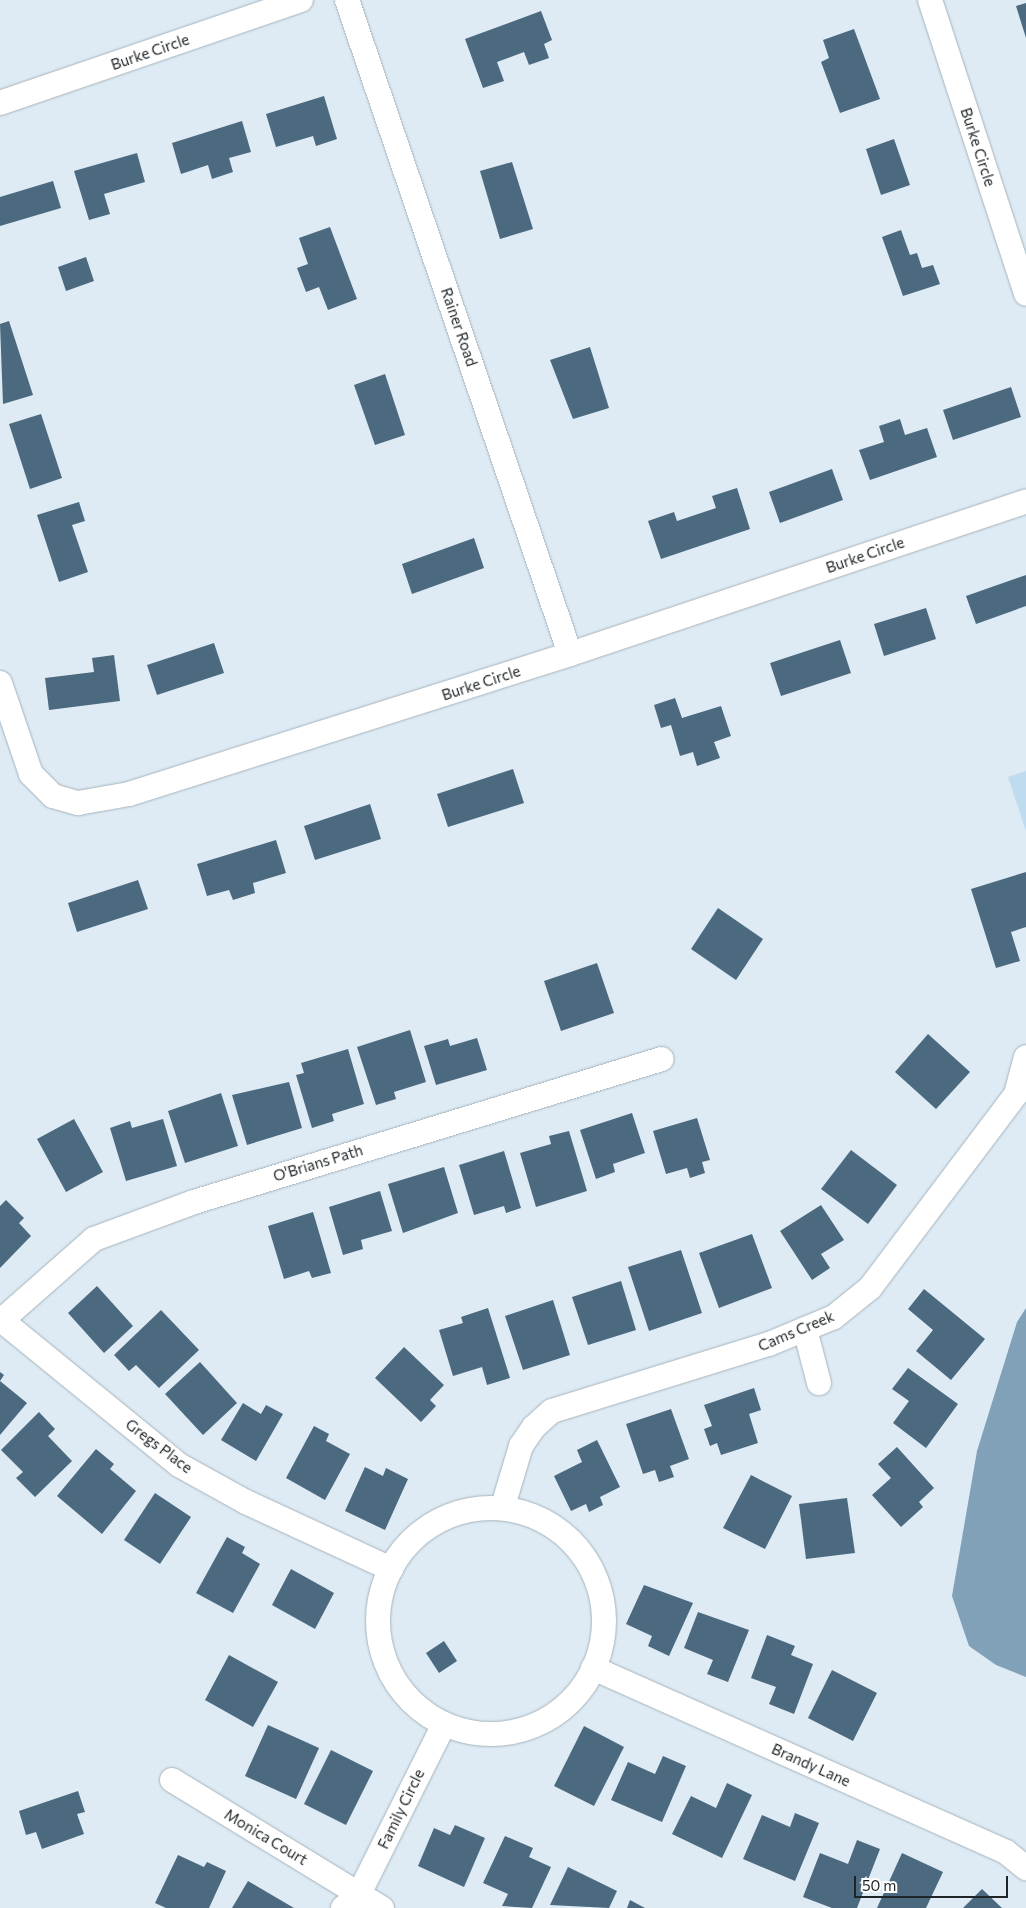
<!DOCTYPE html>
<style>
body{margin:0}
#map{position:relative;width:1026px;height:1908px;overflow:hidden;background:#deebf4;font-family:Commissioner,sans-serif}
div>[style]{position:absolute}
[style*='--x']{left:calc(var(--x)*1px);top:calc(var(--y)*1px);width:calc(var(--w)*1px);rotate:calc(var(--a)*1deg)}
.green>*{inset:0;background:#bedbf0}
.water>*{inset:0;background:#80a1b8}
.building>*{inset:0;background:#4b697f}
.roads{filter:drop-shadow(0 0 1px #a6b3bc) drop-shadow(0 0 1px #a6b3bc)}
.minor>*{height:24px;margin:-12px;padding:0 12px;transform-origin:12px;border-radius:12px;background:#fff}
.minor>.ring{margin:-12px;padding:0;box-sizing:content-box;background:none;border:24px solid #fff;border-radius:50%}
span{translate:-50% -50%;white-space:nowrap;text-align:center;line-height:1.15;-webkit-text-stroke:5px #fff;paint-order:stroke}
.street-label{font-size:15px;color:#1f2427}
.scale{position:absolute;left:854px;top:1876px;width:154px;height:22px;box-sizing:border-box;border:2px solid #1f2427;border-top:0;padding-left:6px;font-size:15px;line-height:18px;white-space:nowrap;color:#1f2427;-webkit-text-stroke:4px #fff;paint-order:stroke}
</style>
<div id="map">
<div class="green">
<div style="clip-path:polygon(1026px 771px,1026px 831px,1008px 777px)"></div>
</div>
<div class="water">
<div style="clip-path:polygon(1026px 1308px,1026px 1677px,996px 1665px,969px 1646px,952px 1596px,977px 1451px,1017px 1322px)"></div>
</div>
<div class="building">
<div style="clip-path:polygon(1026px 3px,1026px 38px,1016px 6px)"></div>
<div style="clip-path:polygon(541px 11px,552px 40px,544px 44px,549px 58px,529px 65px,524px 52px,497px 62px,504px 81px,483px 88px,465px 39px)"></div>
<div style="clip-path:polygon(854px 29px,880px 99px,840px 113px,821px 62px,829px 58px,823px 40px)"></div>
<div style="clip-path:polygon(324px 96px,337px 139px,316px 146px,313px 136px,276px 147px,266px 114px)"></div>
<div style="clip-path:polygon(242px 121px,251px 152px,229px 158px,233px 172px,212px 179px,208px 165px,181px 174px,172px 143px)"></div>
<div style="clip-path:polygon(894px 139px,910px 185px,881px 195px,866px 149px)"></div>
<div style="clip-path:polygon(137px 153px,145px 182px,104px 194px,110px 214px,89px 220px,74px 171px)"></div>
<div style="clip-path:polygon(512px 162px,533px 229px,500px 239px,480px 171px)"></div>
<div style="clip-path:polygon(53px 181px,61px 208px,0 226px,0 197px)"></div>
<div style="clip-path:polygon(330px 227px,357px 299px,328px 310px,319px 287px,306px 292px,297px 268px,308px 264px,299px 238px)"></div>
<div style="clip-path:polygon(901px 230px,910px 255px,917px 253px,922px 268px,933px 265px,940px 284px,903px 296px,882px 237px)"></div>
<div style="clip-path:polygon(86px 257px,94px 281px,66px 291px,58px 267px)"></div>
<div style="clip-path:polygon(9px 321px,33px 395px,3px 404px,0 324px)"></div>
<div style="clip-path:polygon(590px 347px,609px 408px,573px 419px,550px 360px)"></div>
<div style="clip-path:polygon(385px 374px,405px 435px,375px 445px,354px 385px)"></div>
<div style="clip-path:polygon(1011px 387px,1021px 417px,953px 440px,943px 410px)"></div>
<div style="clip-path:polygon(41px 414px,62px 478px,30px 489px,9px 424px)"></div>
<div style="clip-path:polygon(900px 419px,905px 435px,927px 428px,937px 457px,870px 480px,859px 450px,884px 442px,879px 426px)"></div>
<div style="clip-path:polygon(832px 469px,843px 500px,780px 523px,769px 492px)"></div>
<div style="clip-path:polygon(737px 488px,750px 529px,661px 559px,648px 521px,674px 512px,677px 521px,716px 508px,712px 496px)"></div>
<div style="clip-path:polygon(79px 502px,85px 521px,72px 525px,88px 572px,59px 582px,37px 515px)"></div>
<div style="clip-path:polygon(474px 538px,484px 568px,412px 594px,402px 564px)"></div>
<div style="clip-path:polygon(1026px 575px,1026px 606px,976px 624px,966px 596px)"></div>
<div style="clip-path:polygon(926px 608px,936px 639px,884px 656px,874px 624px)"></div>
<div style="clip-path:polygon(840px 640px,851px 673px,781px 696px,770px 663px)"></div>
<div style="clip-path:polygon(214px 643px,224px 673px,157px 695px,147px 665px)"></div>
<div style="clip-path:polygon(114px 655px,120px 701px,49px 710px,45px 678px,94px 672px,92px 658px)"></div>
<div style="clip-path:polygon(675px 698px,682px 718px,721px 706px,731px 736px,714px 742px,720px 758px,697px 766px,693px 752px,680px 756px,671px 725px,661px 728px,654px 705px)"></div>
<div style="clip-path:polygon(513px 769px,524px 803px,448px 827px,437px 794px)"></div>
<div style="clip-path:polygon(370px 804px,381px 839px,315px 860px,304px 826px)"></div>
<div style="clip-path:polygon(276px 840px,286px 873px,253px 883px,255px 893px,233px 900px,229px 890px,207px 896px,197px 864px)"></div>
<div style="clip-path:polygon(1026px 872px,1026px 927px,1011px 932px,1020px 961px,996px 968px,971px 889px)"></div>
<div style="clip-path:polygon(138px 880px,148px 909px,77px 932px,68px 903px)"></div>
<div style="clip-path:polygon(718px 908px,763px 939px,736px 980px,691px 949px)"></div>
<div style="clip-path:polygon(597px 963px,614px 1013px,561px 1031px,544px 981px)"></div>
<div style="clip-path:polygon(410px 1030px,426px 1082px,394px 1092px,396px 1099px,376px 1105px,357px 1047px)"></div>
<div style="clip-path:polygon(928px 1034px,970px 1072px,936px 1109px,895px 1072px)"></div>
<div style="clip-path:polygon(477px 1038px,487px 1070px,436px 1085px,424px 1046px,448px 1039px,450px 1046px)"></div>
<div style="clip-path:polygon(348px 1049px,364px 1104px,332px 1114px,334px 1121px,312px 1128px,296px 1075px,304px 1073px,301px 1063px)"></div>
<div style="clip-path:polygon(289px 1082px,302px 1128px,247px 1145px,232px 1095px)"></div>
<div style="clip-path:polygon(221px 1093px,238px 1146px,185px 1163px,168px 1111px)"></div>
<div style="clip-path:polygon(632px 1113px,645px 1153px,613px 1164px,615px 1172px,596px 1179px,580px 1130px)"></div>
<div style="clip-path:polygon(697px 1118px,710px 1160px,702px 1162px,705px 1173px,690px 1178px,687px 1168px,666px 1174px,653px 1131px)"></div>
<div style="clip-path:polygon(74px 1119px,103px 1172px,66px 1192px,37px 1139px)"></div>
<div style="clip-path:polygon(163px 1119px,177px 1166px,126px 1181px,110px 1128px,130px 1121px,132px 1128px)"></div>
<div style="clip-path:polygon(569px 1131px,587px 1191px,536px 1207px,520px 1153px,551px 1144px,549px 1136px)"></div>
<div style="clip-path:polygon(851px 1150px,897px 1185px,868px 1224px,821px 1189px)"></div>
<div style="clip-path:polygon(504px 1151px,521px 1208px,506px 1213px,504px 1206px,474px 1215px,459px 1165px)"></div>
<div style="clip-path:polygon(444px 1167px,458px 1213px,403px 1233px,388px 1184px)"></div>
<div style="clip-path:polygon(380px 1191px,392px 1231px,361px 1240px,363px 1249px,343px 1255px,329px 1207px)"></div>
<div style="clip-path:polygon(6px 1200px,24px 1218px,19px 1223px,31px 1236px,0 1268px,0 1206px)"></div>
<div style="clip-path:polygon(821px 1205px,844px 1240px,821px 1254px,830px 1268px,812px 1280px,780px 1231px)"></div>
<div style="clip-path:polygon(313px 1212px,331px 1273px,312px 1278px,309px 1271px,284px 1279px,268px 1226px)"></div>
<div style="clip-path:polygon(752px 1234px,772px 1288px,719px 1308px,699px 1253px)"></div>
<div style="clip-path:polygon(681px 1250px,702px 1313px,649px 1331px,628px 1267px)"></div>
<div style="clip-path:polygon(621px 1281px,636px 1330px,588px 1345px,572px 1297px)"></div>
<div style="clip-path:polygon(97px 1286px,133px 1326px,104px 1353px,68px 1313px)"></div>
<div style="clip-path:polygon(924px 1289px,985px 1339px,951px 1380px,916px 1351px,933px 1330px,908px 1309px)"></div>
<div style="clip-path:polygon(553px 1300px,570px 1355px,523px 1370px,505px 1316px)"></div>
<div style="clip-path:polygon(488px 1308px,510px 1378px,487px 1385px,482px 1367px,453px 1376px,439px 1330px,463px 1323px,461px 1317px)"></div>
<div style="clip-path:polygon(161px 1310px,199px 1350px,159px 1388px,136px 1365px,129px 1371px,114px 1355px)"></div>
<div style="clip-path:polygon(404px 1347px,444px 1385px,430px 1400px,436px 1406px,421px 1422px,375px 1378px)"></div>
<div style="clip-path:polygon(200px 1362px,237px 1403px,203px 1435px,165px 1394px)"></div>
<div style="clip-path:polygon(908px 1368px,958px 1404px,926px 1448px,893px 1423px,909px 1401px,892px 1389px)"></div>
<div style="clip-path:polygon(0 1372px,4px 1375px,0 1381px,27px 1403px,0 1435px)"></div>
<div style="clip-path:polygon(754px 1388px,761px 1410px,749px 1414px,758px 1443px,721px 1455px,717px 1443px,710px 1446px,704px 1429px,712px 1426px,704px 1405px)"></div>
<div style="clip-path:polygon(243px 1403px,261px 1414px,266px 1405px,283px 1414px,256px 1461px,221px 1440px)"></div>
<div style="clip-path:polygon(671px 1409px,689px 1459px,670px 1466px,674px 1477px,659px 1482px,655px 1470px,643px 1474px,626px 1424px)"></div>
<div style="clip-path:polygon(39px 1412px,55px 1429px,48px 1436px,72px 1461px,35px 1497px,16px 1478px,23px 1472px,1px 1450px)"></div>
<div style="clip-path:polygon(314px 1426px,329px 1434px,326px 1441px,350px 1454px,325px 1500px,286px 1478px)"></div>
<div style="clip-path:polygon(597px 1440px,620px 1487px,600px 1497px,603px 1505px,589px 1512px,586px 1504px,571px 1511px,554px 1476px,582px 1462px,577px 1450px)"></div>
<div style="clip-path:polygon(897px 1447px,934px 1488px,919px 1502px,923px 1507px,901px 1527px,872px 1495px,891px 1478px,878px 1464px)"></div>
<div style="clip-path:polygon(96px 1449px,114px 1464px,110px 1469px,136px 1491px,102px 1534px,57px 1496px)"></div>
<div style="clip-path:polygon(365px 1467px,383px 1476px,386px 1468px,408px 1479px,385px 1530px,345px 1511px)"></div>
<div style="clip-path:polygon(751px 1475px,792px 1496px,765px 1549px,723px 1528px)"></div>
<div style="clip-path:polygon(155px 1493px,191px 1517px,160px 1564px,124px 1540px)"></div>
<div style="clip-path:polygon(847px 1498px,855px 1553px,806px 1559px,799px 1504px)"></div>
<div style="clip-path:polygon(227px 1537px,245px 1547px,242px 1553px,260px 1564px,233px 1613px,196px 1593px)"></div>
<div style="clip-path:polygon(291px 1569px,334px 1593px,315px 1629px,272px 1605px)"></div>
<div style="clip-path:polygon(644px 1585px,693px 1603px,669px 1656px,648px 1646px,652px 1636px,626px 1624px)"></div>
<div style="clip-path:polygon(698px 1612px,749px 1630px,728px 1682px,707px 1674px,713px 1660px,684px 1648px)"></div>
<div style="clip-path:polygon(767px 1635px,795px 1646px,791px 1655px,813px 1664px,794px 1714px,769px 1704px,776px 1687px,751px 1678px)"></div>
<div style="clip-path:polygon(444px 1641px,457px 1661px,439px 1673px,426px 1653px)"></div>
<div style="clip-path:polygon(229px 1655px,278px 1682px,253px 1727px,205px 1700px)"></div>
<div style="clip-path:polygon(832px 1670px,877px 1693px,853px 1741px,808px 1718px)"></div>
<div style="clip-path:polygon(268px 1725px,319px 1748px,296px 1799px,245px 1776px)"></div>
<div style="clip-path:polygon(584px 1726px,624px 1747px,594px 1806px,554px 1786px)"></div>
<div style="clip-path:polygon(331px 1750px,373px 1771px,346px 1825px,304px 1804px)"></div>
<div style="clip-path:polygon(663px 1756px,686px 1766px,662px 1822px,611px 1800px,628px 1762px,655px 1774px)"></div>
<div style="clip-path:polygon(727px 1783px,752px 1795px,722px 1858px,672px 1834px,691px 1796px,716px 1808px)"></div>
<div style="clip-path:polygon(78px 1791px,85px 1812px,77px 1814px,84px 1834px,42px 1849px,36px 1832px,26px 1835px,19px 1811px)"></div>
<div style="clip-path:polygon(795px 1813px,819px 1823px,795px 1881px,743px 1859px,762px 1815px,790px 1827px)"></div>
<div style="clip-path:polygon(455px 1825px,485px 1838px,464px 1887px,418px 1866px,434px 1828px,450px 1835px)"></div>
<div style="clip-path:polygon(505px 1836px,533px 1848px,529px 1857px,551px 1867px,532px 1908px,502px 1906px,508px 1894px,483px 1883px)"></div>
<div style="clip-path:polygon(857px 1840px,880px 1849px,857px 1908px,832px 1908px,803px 1897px,820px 1853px,848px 1864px)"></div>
<div style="clip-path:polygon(902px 1853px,943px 1872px,926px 1908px,877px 1908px)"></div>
<div style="clip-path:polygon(178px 1855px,204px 1867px,207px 1862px,226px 1871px,209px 1908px,166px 1908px,155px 1903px)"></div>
<div style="clip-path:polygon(568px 1867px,617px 1891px,609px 1908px,550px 1905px)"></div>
<div style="clip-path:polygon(248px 1881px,294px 1908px,232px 1908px)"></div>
<div style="clip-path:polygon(982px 1889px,1002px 1908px,963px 1908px)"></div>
<div style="clip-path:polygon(630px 1900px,645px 1908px,627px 1908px)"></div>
</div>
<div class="roads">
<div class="minor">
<div style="--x:347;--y:0;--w:691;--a:71.17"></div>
<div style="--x:930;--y:0;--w:309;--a:71.9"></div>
<div style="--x:0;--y:103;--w:318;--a:-18.9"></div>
<div style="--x:0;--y:683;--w:96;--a:71.2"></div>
<div style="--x:31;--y:774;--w:31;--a:45"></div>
<div style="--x:53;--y:796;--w:26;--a:16"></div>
<div style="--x:78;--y:803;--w:52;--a:-10"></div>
<div style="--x:129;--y:794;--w:463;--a:-17.6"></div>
<div style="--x:570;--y:654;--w:481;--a:-18.5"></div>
<div style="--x:0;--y:1319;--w:231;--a:39.2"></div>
<div style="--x:179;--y:1465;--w:77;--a:28.9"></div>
<div style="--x:246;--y:1502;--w:160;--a:24.8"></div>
<div style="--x:2;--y:1320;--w:123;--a:-41.4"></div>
<div style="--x:94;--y:1239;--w:107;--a:-20.3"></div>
<div style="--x:194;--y:1202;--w:489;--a:-17"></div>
<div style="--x:805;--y:1329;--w:56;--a:75.5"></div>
<div style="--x:503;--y:1506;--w:63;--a:-73.3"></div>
<div style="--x:521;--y:1446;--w:23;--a:-56"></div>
<div style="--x:534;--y:1427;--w:24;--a:-42"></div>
<div style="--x:552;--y:1411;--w:227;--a:-17.2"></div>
<div style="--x:769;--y:1344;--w:70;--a:-22.6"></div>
<div style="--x:834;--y:1317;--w:46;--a:-38.9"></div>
<div style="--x:870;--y:1288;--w:243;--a:-53"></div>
<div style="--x:1016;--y:1094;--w:38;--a:-75"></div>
<div class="ring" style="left:378px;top:1508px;width:202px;height:202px"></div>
<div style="--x:593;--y:1668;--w:452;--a:24"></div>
<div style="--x:1006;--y:1852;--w:26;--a:39"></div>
<div style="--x:172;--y:1780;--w:246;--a:31.4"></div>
<div style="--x:343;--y:1908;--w:21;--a:-41"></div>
<div style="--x:359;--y:1894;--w:190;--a:-63.4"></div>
</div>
</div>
<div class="street-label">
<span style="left:150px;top:52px;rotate:-19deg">Burke Circle</span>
<span style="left:978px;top:147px;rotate:72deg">Burke Circle</span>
<span style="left:459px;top:327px;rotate:71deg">Rainer Road</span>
<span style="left:865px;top:555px;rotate:-19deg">Burke Circle</span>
<span style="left:481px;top:683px;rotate:-18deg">Burke Circle</span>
<span style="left:318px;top:1163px;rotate:-17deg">O'Brians Path</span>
<span style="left:796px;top:1331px;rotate:-23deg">Cams Creek</span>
<span style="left:159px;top:1446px;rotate:37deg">Gregs Place</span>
<span style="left:811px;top:1765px;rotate:24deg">Brandy Lane</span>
<span style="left:401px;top:1809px;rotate:-64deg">Family Circle</span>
<span style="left:266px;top:1837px;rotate:31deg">Monica Court</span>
</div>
<div class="scale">50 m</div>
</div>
